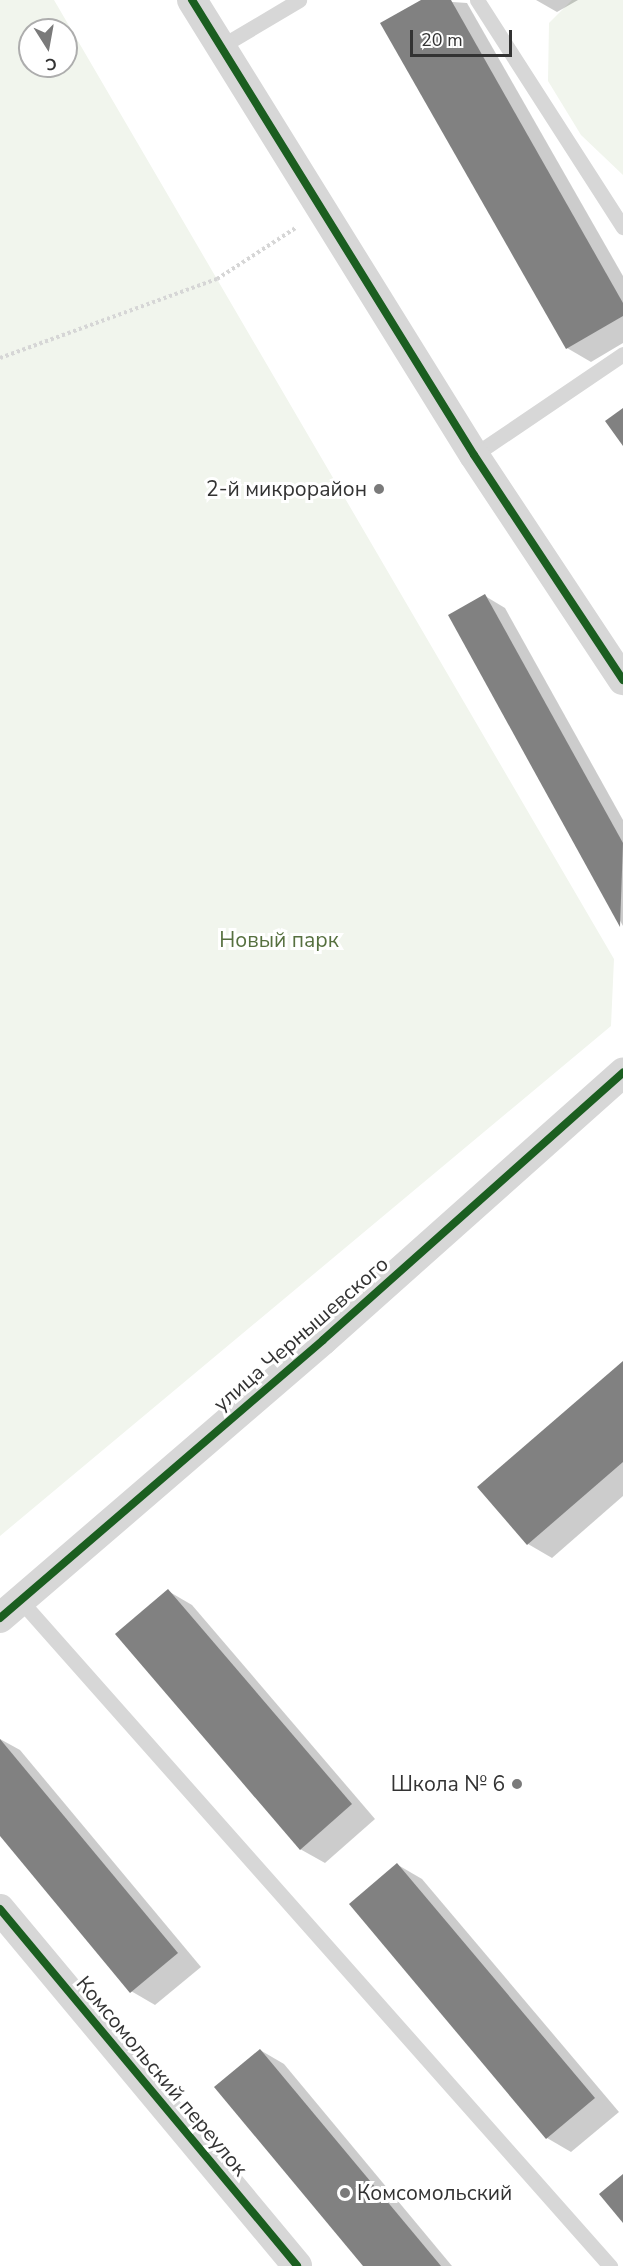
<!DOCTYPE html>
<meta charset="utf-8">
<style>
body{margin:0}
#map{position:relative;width:623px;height:2266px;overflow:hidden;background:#fff;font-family:"Nunito Sans",sans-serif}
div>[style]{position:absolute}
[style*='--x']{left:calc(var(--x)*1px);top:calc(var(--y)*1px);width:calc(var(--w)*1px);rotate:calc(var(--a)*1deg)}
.green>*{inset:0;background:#f1f5ed}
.shadow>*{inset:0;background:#0003}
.building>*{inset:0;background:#818181}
.path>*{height:4px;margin-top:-2px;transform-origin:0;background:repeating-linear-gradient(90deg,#d6d6d6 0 3px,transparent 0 6px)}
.service>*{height:15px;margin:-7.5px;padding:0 7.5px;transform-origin:7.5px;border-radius:7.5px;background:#d7d7d7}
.minor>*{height:30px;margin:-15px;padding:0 15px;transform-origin:15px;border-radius:15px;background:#d7d7d7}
.cycleway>*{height:8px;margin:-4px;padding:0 4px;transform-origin:4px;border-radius:4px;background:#1b5e20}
.dots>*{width:16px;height:16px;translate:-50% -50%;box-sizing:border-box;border:3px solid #fff;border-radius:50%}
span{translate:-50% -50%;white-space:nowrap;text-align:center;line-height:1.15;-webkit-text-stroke:6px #fff;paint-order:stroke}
.poi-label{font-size:21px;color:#333}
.right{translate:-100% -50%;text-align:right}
.left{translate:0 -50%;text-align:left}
.park-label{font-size:21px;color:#56703f}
.street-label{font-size:21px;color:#333}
.north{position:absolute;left:18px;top:18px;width:60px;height:60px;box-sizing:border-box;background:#fff;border:2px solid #adadad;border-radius:50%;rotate:169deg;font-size:16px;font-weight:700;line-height:24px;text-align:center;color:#333}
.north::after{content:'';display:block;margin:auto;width:21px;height:27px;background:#7a7a7a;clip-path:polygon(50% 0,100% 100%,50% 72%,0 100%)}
.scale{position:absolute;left:410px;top:30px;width:102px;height:27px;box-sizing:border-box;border:3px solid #333;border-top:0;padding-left:8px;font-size:18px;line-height:21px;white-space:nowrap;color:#333;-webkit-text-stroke:4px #fff;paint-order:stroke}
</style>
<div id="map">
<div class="green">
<div style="clip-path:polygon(evenodd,0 0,54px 0,614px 959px,611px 1026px,0 1536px,0 0,30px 30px,66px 30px,66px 66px,30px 66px,30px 30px)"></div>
<div style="clip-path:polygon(572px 0,623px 0,623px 175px,581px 135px,548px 81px,549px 23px)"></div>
</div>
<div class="shadow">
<div style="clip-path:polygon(424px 0,467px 3px,623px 276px,623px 343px,591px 362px,567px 348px)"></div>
<div style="clip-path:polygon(536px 0,578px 0,557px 12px)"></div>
<div style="clip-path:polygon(485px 596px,505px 608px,623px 820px,623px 926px,450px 616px)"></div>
<div style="clip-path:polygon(623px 1363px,623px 1496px,552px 1558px,528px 1544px)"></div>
<div style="clip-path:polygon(168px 1591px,192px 1605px,375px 1819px,325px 1863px,300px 1849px)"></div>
<div style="clip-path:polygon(0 1739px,20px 1750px,201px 1967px,155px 2005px,131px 1991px,0 1834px)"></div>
<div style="clip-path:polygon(398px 1865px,422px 1879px,619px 2112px,571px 2152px,547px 2138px)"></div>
<div style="clip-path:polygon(260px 2050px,284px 2064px,452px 2266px,365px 2266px)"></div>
</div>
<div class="building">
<div style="clip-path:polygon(421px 0,451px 0,623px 303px,623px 316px,566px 349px,380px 23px)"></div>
<div style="clip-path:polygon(623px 408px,623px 446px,605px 421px)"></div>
<div style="clip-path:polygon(485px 594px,623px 843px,620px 927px,448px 615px)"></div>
<div style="clip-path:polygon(623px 1361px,623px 1462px,527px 1545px,477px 1487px)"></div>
<div style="clip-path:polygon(168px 1589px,352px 1804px,300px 1850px,115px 1634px)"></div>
<div style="clip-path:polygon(0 1739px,178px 1953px,130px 1993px,0 1836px)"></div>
<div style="clip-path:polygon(397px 1863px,595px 2098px,546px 2139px,349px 1904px)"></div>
<div style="clip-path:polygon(260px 2049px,441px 2266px,363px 2266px,214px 2087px)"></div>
<div style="clip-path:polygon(623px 2174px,623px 2223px,599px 2194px)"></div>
</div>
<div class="path">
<div style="--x:0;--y:358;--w:231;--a:-20"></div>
<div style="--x:217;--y:279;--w:95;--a:-33"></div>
</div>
<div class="service">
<div style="--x:477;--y:0;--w:270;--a:57.3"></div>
<div style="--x:220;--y:47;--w:92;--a:-30.7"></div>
<div style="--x:474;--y:455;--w:180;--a:-34.1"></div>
<div style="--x:20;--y:1600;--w:890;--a:48.46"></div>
</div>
<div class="minor">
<div style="--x:192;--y:0;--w:535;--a:58.21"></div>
<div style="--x:474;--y:455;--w:270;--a:56.5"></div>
<div style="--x:0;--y:1618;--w:426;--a:-40.7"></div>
<div style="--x:323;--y:1340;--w:402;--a:-41.7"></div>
<div style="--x:0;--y:1909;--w:464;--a:50.2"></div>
</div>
<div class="cycleway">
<div style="--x:192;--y:0;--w:535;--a:58.21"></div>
<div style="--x:474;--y:455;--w:270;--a:56.5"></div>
<div style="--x:0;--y:1618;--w:426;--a:-40.7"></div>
<div style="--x:323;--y:1340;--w:402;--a:-41.7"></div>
<div style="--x:0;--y:1909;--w:464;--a:50.2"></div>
</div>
<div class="dots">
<div style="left:379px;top:489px;background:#7a7a7a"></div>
<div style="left:517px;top:1784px;background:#7a7a7a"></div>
<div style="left:345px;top:2193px;background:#7a7a7a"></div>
</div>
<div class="poi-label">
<span class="right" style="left:367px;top:489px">2-й микрорайон</span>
<span class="right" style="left:505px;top:1784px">Школа № 6</span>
<span class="left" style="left:357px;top:2193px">Комсомольский</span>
</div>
<div class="park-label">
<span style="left:279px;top:940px">Новый парк</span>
</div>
<div class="street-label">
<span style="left:301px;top:1334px;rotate:-41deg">улица Чернышевского</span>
<span style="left:162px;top:2076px;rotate:50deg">Комсомольский переулок</span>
</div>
<div class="north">С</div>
<div class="scale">20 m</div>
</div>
